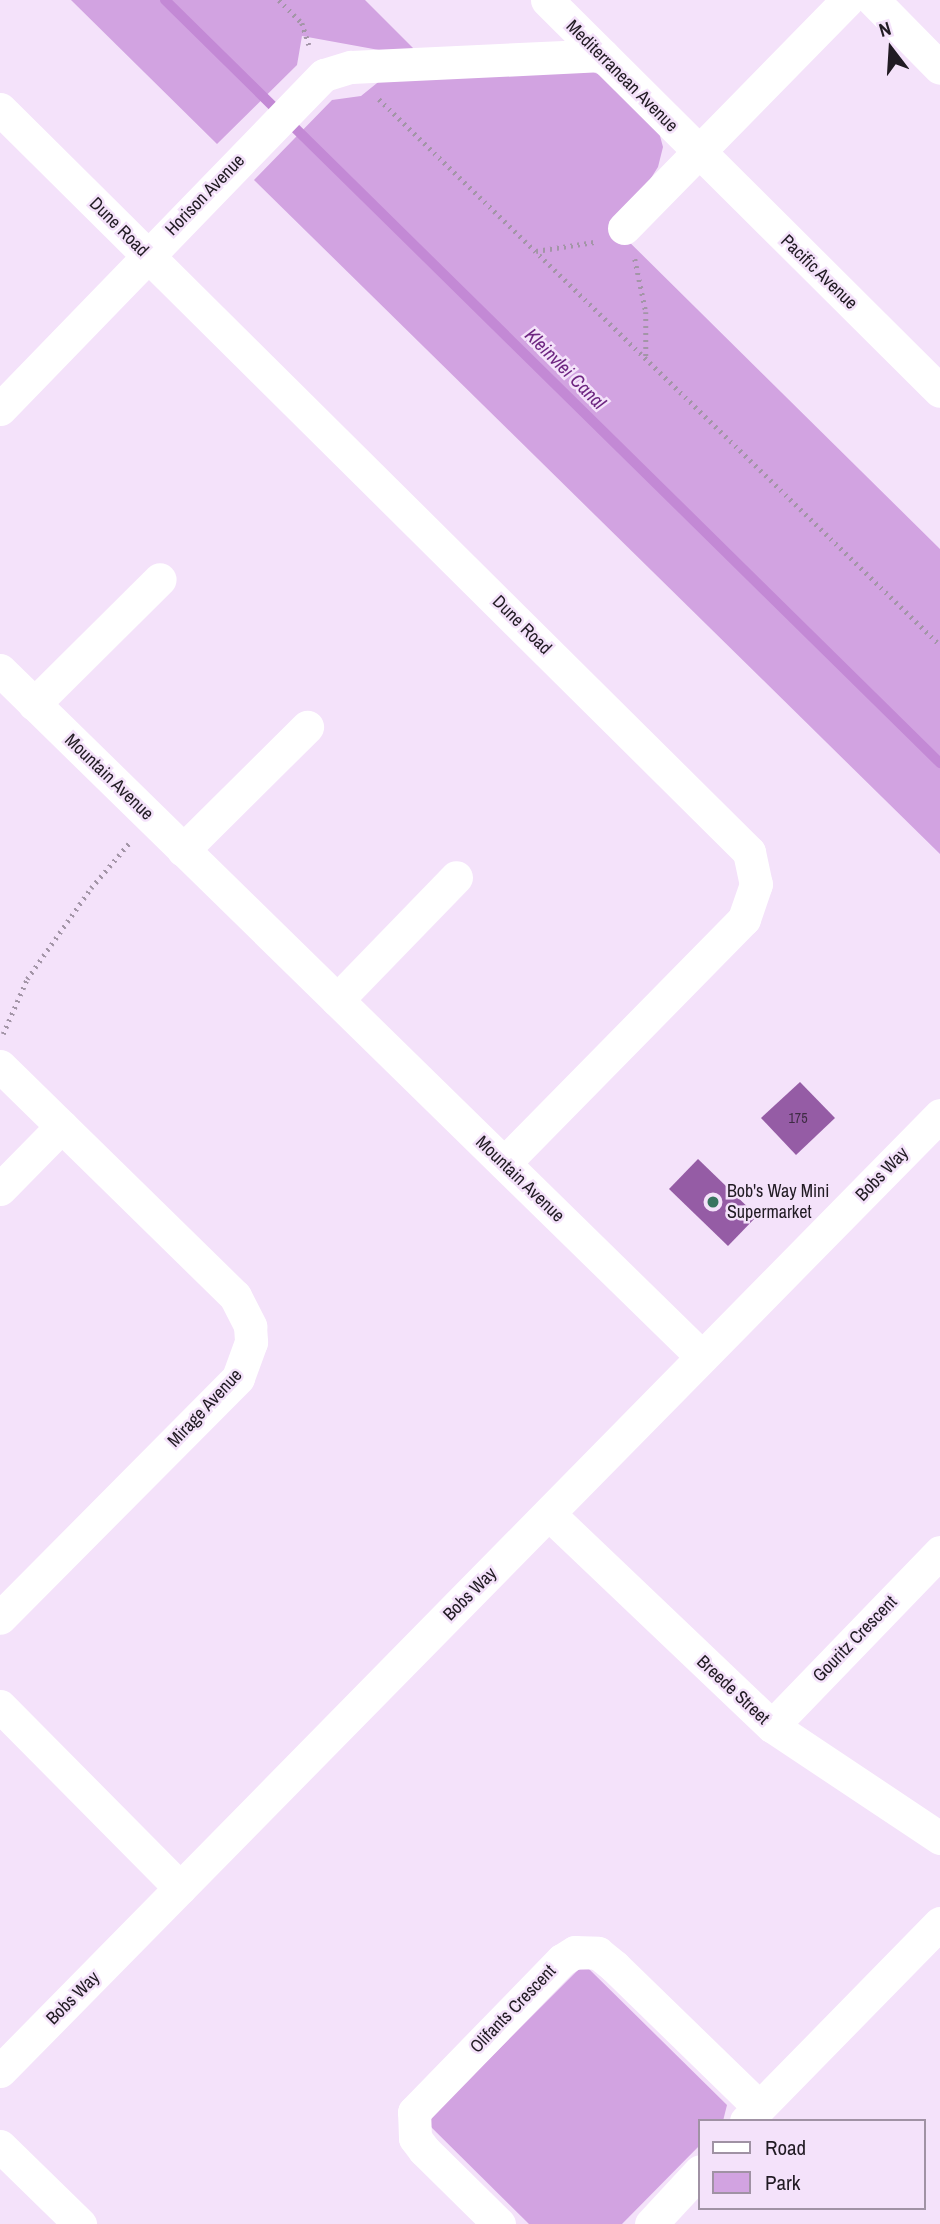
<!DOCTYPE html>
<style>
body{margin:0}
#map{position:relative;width:940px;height:2224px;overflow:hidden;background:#f4e2fa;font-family:"Archivo Narrow",sans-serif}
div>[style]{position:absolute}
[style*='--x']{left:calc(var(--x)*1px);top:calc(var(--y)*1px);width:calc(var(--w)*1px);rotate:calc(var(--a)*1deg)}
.green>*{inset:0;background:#d2a3e1}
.stream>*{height:10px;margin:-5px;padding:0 5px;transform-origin:5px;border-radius:5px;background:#c389d5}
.building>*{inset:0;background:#955ca5}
.path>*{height:4.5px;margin-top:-2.25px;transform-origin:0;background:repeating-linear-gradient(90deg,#a395a7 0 2px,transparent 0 7px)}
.minor>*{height:33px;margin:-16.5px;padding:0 16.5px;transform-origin:16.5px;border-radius:16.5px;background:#fff}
.dots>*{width:19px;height:19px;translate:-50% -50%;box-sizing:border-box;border:4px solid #f4e2fa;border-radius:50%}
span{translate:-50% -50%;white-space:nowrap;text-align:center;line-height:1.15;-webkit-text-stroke:5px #f4e2fa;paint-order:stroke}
.number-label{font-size:14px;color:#3e2b44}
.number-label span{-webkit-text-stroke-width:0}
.street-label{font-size:18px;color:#211b23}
.poi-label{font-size:18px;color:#211b23}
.left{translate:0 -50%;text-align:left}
.water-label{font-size:19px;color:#6e2681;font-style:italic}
.legend{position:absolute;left:698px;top:2119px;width:228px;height:91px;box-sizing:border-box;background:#f4e2fa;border:2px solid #a092a4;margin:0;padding:9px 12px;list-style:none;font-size:21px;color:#211b23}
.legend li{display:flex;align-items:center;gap:14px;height:35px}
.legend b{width:35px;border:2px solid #a092a4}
.north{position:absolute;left:856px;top:14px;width:70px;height:70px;-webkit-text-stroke:5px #f4e2fa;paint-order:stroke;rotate:343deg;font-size:19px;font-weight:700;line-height:28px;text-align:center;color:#211b23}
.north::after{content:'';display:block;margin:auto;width:24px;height:32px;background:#211b23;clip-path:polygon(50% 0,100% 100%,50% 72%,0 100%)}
</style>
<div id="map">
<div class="green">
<div style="clip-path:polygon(71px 0,365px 0,423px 58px,302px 36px,297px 65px,217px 144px)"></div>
<div style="clip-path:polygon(591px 71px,611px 80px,657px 125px,663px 147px,658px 167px,646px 186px,609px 222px,940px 549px,940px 854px,254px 180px,332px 100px,361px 96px,387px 75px)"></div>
<div style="clip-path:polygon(589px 1969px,727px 2105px,723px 2121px,700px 2121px,700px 2145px,622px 2224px,529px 2224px,426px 2122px,578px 1970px)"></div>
</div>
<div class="stream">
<div style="--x:165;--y:0;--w:1088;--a:44.55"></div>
</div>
<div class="building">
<div style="clip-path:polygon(800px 1082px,835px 1118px,796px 1155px,761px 1118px)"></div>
<div style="clip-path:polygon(698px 1159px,757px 1216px,728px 1246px,669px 1189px)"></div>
</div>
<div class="path">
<div style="--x:279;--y:0;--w:33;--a:45"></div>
<div style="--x:302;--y:23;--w:23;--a:72"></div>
<div style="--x:379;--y:99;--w:783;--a:44.22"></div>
<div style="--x:536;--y:251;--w:59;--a:-8.8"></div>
<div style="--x:635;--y:259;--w:54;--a:78.3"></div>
<div style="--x:646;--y:312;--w:45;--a:90"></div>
<div style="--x:3;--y:1034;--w:60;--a:-66.4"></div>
<div style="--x:27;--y:979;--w:111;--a:-54.9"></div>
<div style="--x:91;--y:888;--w:62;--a:-49.6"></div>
</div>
<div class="minor">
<div style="--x:547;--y:0;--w:554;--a:44.85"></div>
<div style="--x:873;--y:0;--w:95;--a:45.4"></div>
<div style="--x:0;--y:109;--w:1055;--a:44.77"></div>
<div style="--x:749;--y:852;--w:33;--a:78"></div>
<div style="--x:756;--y:884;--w:37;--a:109"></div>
<div style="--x:744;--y:919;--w:342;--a:134.5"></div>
<div style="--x:624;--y:228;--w:319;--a:-45.6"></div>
<div style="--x:0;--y:409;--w:465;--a:-45.9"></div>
<div style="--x:324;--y:75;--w:28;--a:-17"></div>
<div style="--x:351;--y:67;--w:252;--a:-2.7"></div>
<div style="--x:0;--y:670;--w:982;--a:44.38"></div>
<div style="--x:34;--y:704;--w:177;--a:-44.8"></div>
<div style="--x:183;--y:850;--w:175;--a:-44.8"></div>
<div style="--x:337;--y:1000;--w:171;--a:-45.9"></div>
<div style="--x:0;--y:1066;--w:329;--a:44.4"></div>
<div style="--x:235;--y:1296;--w:34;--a:63"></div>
<div style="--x:250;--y:1326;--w:16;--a:86"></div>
<div style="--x:251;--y:1342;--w:38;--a:110"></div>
<div style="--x:238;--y:1378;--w:338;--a:134.8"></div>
<div style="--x:0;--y:1189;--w:88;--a:-45.5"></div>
<div style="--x:549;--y:1514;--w:308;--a:43.6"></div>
<div style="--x:772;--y:1726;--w:202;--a:33.7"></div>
<div style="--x:0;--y:1706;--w:256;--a:45.3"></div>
<div style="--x:772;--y:1726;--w:242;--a:-46"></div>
<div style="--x:0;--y:2071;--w:1341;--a:-45.48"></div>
<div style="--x:746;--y:2121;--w:277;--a:-45.6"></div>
<div style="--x:0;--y:2146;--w:112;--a:44.3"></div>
<div style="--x:499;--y:2224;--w:105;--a:-135.4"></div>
<div style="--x:424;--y:2150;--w:15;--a:-127"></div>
<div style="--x:415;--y:2138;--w:26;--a:-92"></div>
<div style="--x:414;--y:2112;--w:212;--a:-45.8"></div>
<div style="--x:562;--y:1960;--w:15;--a:-32"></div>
<div style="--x:575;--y:1952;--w:23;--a:2"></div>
<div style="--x:598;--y:1953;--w:21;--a:39"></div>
<div style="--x:614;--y:1966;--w:202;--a:44.2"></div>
<div style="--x:651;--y:2224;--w:72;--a:-47.2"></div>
</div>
<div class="dots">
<div style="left:713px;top:1202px;background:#38745f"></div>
</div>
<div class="number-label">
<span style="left:798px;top:1118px">175</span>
</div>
<div class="street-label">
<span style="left:622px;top:76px;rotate:45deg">Mediterranean Avenue</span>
<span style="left:205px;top:195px;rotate:-46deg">Horison Avenue</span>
<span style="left:119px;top:227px;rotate:45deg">Dune Road</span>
<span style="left:819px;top:272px;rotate:44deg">Pacific Avenue</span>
<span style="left:522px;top:625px;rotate:45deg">Dune Road</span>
<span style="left:109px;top:777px;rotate:44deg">Mountain Avenue</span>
<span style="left:882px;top:1174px;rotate:-46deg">Bobs Way</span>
<span style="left:520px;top:1179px;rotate:44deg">Mountain Avenue</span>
<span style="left:205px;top:1408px;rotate:-47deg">Mirage Avenue</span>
<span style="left:470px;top:1594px;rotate:-45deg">Bobs Way</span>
<span style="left:855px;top:1639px;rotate:-46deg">Gouritz Crescent</span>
<span style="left:733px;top:1690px;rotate:43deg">Breede Street</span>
<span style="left:73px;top:1998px;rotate:-45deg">Bobs Way</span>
<span style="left:513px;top:2009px;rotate:-46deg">Olifants Crescent</span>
</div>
<div class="poi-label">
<span class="left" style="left:727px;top:1202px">Bob's Way Mini<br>Supermarket</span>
</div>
<div class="water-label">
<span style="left:565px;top:369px;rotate:45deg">Kleinvlei Canal</span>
</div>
<ul class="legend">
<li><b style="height:9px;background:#fff"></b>Road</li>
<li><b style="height:19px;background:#d2a3e1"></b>Park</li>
</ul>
<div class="north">N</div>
</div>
